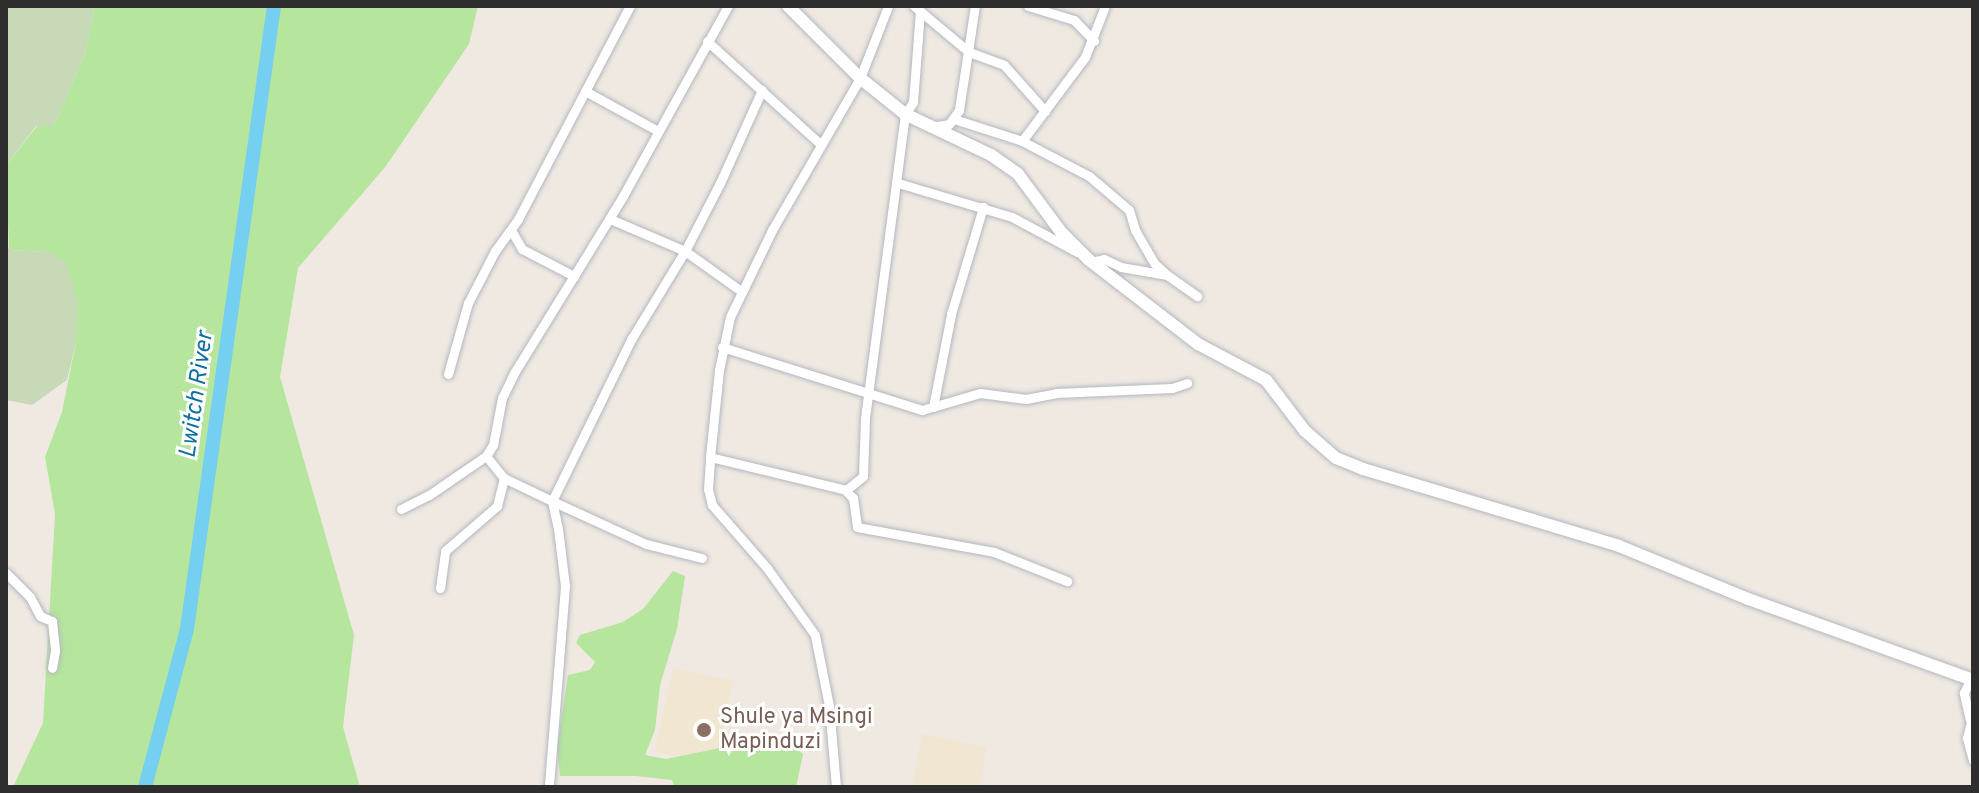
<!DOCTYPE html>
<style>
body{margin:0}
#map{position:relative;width:1979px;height:793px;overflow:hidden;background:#efe9e1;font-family:Overpass,sans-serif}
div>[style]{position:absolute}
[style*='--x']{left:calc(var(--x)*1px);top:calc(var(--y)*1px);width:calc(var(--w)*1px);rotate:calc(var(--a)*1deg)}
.education>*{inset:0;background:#f0e6d1}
.green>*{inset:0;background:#b6e59e}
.cemetery>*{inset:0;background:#c8d9b8}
.river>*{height:14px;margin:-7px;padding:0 7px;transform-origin:7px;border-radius:7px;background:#75cff0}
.roads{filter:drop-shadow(0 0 2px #b4b7c1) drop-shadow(0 0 2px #b4b7c1)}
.street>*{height:9px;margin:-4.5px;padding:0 4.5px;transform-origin:4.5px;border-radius:4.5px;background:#fff}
.secondary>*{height:12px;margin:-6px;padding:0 6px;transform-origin:6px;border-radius:6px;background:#fff}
.dots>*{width:22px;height:22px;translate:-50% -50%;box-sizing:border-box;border:4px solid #fff;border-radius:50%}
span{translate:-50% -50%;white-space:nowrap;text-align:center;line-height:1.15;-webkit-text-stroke:6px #fff;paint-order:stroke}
.education-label{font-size:22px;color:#785e54}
.left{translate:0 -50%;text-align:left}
.water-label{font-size:24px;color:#0d6fa3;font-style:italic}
.frame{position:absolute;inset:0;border:8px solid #2e2e2e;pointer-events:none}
</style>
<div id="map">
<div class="education">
<div style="clip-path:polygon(673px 668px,733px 681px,715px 765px,655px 752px)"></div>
<div style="clip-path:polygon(922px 734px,987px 747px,979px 787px,912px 787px)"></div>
</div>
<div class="green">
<div style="clip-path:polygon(95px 6px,478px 6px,469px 44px,386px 166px,298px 268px,280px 377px,354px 635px,343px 727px,360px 787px,13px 787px,43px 723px,55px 514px,45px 457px,62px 412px,76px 342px,48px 252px,9px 250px,6px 166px,37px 126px,54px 126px,85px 53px)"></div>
<div style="clip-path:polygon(673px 571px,685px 576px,677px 629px,660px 685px,655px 730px,645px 755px,666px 759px,725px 747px,791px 744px,803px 754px,796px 787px,674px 787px,672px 780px,636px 776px,560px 776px,557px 748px,568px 675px,590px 670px,595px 662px,576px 643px,580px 635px,623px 622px,643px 609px)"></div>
</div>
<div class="cemetery">
<div style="clip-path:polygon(6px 6px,95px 6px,85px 53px,54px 126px,36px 126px,6px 166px)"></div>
<div style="clip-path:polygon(6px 238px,9px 250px,48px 252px,66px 263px,78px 303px,76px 342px,67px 380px,32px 405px,6px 400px)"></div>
</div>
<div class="river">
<div style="--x:145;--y:787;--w:163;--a:-75.1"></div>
<div style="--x:187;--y:629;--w:629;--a:-82.05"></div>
</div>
<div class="roads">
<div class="street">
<div style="--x:914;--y:6;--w:72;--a:39.9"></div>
<div style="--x:969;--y:52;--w:37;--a:20"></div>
<div style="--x:1004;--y:65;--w:62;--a:48.3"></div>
<div style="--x:1028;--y:6;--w:48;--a:16.9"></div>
<div style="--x:1074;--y:20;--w:29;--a:46"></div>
<div style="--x:707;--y:41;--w:153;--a:42.3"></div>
<div style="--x:585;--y:91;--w:83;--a:28.7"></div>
<div style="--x:954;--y:119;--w:71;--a:17.9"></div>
<div style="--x:1022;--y:141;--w:76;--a:27.6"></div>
<div style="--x:1089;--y:176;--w:52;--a:40.4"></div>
<div style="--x:1129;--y:210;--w:21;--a:73"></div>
<div style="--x:1135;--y:230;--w:39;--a:60"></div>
<div style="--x:1155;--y:264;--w:16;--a:43"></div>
<div style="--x:931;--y:127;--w:18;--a:-9"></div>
<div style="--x:949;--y:124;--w:17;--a:-54"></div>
<div style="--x:959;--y:110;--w:105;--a:-81.3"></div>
<div style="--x:1022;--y:141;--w:105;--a:-53.1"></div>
<div style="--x:1085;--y:57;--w:55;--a:-68.6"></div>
<div style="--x:898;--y:183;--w:119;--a:16.6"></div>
<div style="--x:1012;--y:217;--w:74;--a:28.3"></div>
<div style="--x:610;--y:219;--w:82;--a:23.1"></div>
<div style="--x:685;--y:251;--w:69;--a:35.5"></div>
<div style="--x:511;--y:230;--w:22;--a:60"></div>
<div style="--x:522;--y:249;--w:59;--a:27.4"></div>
<div style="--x:574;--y:276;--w:94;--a:-58.5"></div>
<div style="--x:623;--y:196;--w:217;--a:-61.1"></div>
<div style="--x:1091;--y:262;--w:13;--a:-13"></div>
<div style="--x:1104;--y:259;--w:19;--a:25"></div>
<div style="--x:1121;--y:267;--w:47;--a:9.9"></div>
<div style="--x:1167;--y:275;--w:37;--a:35"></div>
<div style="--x:722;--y:347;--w:210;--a:17.5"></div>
<div style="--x:922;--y:410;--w:60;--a:-16.3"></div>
<div style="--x:980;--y:393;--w:46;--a:7.4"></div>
<div style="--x:1026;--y:399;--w:31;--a:-11"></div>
<div style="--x:1056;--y:393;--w:116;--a:-2.5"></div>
<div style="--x:1172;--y:388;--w:16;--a:-18"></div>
<div style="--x:448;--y:374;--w:74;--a:-74.3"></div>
<div style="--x:468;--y:303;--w:59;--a:-62.6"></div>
<div style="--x:495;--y:251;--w:39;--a:-54"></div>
<div style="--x:518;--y:219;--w:241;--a:-62.3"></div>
<div style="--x:933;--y:407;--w:95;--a:-79"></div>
<div style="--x:951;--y:314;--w:112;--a:-73.3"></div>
<div style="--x:486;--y:456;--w:28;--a:51"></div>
<div style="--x:504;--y:478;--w:53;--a:25.6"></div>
<div style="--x:552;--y:501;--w:29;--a:78"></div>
<div style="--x:558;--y:529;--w:57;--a:83"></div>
<div style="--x:565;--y:586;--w:202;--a:94.6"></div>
<div style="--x:710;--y:457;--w:140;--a:13.6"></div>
<div style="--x:846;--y:490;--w:22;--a:-39"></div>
<div style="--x:863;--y:476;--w:58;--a:-88"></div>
<div style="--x:865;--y:418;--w:307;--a:-82.5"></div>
<div style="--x:905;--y:114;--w:14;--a:-56"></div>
<div style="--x:913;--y:102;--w:91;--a:-85.6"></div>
<div style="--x:845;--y:490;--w:11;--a:45"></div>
<div style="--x:853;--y:498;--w:29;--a:82"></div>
<div style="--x:857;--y:527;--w:139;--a:10.3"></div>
<div style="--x:994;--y:552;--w:79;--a:21.7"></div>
<div style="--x:401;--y:509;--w:31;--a:-27"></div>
<div style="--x:429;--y:495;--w:69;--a:-34.4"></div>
<div style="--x:486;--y:456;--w:13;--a:-58"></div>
<div style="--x:493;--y:445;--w:48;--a:-79.2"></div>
<div style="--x:502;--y:398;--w:28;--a:-64"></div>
<div style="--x:514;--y:373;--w:114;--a:-58.3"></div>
<div style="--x:702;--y:558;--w:58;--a:-166"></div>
<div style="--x:646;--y:544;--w:103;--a:-155.4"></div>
<div style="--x:552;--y:501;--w:182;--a:-63.9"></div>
<div style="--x:632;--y:338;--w:102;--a:-58.7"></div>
<div style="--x:685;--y:251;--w:76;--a:-62.8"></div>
<div style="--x:720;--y:183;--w:102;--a:-65.7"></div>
<div style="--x:6;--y:573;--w:34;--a:45"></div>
<div style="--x:30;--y:597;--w:21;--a:62"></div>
<div style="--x:40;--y:616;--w:13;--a:23"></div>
<div style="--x:52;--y:621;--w:30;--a:84"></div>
<div style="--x:55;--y:651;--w:17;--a:100"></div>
<div style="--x:440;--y:588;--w:37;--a:-82"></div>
<div style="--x:445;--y:551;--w:69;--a:-40.9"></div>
<div style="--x:497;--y:506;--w:29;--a:-76"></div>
<div style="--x:1973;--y:715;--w:24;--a:105"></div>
<div style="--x:1967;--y:738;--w:23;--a:75"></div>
<div style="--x:1970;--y:720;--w:28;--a:-103"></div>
<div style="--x:1964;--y:693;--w:15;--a:-67"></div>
<div style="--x:836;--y:787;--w:81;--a:-94.9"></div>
<div style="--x:829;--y:706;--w:72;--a:-101.2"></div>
<div style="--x:815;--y:635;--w:82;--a:-125.6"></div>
<div style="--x:767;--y:568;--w:84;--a:-131.1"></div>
<div style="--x:712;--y:505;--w:16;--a:-104"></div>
<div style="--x:708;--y:489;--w:32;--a:-86"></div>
<div style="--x:710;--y:457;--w:87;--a:-84.1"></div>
<div style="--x:719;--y:370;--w:54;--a:-78.3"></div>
<div style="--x:730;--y:317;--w:97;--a:-64.2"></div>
<div style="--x:772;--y:230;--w:176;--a:-59.9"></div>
<div style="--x:860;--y:78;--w:77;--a:-68.7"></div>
</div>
<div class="secondary">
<div style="--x:788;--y:6;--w:102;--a:45"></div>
<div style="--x:860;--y:78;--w:58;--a:38.7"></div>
<div style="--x:905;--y:114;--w:95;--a:25.5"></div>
<div style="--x:991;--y:155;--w:33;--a:35"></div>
<div style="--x:1018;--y:174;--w:72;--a:53.4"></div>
<div style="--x:1061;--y:232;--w:40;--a:45"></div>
<div style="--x:1089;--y:260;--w:138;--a:37.6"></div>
<div style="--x:1198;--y:344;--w:77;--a:27.9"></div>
<div style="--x:1266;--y:380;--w:64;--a:52.6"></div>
<div style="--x:1305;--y:431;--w:41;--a:41.1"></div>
<div style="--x:1336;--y:458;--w:29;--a:22"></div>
<div style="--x:1363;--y:469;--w:267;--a:16.7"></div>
<div style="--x:1619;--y:546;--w:139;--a:22.3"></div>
<div style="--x:1748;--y:599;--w:239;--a:19.8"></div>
</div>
</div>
<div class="dots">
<div style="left:704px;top:730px;background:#8d6e63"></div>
</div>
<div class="education-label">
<span class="left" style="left:720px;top:730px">Shule ya Msingi<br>Mapinduzi</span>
</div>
<div class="water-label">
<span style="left:198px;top:395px;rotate:-82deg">Lwitch River</span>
</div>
<div class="frame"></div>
</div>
